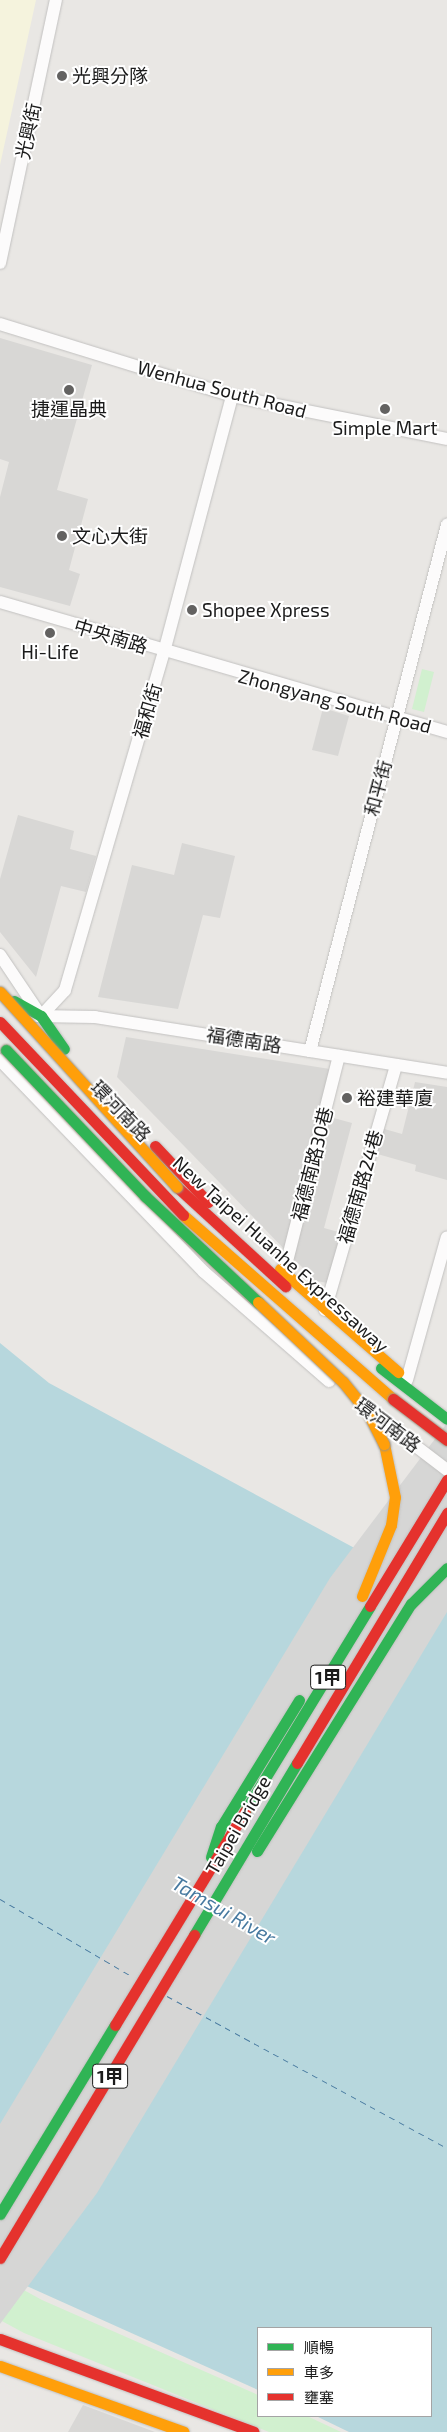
<!DOCTYPE html>
<meta charset="utf-8">
<style>
body{margin:0}
#map{position:relative;width:447px;height:2432px;overflow:hidden;background:#e9e7e4;font-family:"Exo 2","Noto Sans TC",sans-serif}
div>[style]{position:absolute}
[style*='--x']{left:calc(var(--x)*1px);top:calc(var(--y)*1px);width:calc(var(--w)*1px);rotate:calc(var(--a)*1deg)}
.residential>*{inset:0;background:#d8d7d5}
.education>*{inset:0;background:#f5f3dd}
.park>*{inset:0;background:#d1f0cf}
.water>*{inset:0;background:#b7d7dd}
.pier>*{inset:0;background:#d6d6d5}
.ferry>*{height:1px;margin-top:-0.5px;transform-origin:0;background:repeating-linear-gradient(90deg,#487aa0 0 6px,transparent 0 11px)}
.roads{filter:drop-shadow(0 0 1px #c2c1c0) drop-shadow(0 0 1px #c2c1c0)}
.street>*{height:12px;margin:-6px;padding:0 6px;transform-origin:6px;border-radius:6px;background:#fcfbfb}
.fast>*{height:11px;margin:-5.5px;padding:0 5.5px;transform-origin:5.5px;border-radius:5.5px;background:#30b455}
.slow>*{height:11px;margin:-5.5px;padding:0 5.5px;transform-origin:5.5px;border-radius:5.5px;background:#ff9f0a}
.jam>*{height:11px;margin:-5.5px;padding:0 5.5px;transform-origin:5.5px;border-radius:5.5px;background:#e5322d}
.bridges{filter:drop-shadow(0 0 1px #9e9382) drop-shadow(0 0 1px #9e9382)}
.fast-bridge>*{height:11px;margin:-5.5px;padding:0 5.5px;transform-origin:5.5px;border-radius:5.5px;background:#30b455}
.slow-bridge>*{height:11px;margin:-5.5px;padding:0 5.5px;transform-origin:5.5px;border-radius:5.5px;background:#ff9f0a}
.jam-bridge>*{height:11px;margin:-5.5px;padding:0 5.5px;transform-origin:5.5px;border-radius:5.5px;background:#e5322d}
.dots>*{width:14px;height:14px;translate:-50% -50%;box-sizing:border-box;border:2px solid #fff;border-radius:50%}
span{translate:-50% -50%;white-space:nowrap;text-align:center;line-height:1.15;-webkit-text-stroke:4px #fff;paint-order:stroke}
.shield-label span{padding:1px 4px;background:#fff;border:1px solid;border-radius:4px;-webkit-text-stroke-width:0}
.shield-label{font-size:18px;color:#1b1b1b;font-weight:700}
.poi-label{font-size:19px;color:#1b1b1b}
.left{translate:0 -50%;text-align:left}
.street-label{font-size:19px;color:#1b1b1b}
.water-label{font-size:20px;color:#487aa0;font-style:italic}
.legend{position:absolute;left:257px;top:2327px;width:175px;height:90px;box-sizing:border-box;background:#fff;border:1px solid #a4a4a4;margin:0;padding:6px 9px;list-style:none;font-size:15px;color:#1b1b1b}
.legend li{display:flex;align-items:center;gap:10px;height:25px}
.legend b{width:25px;border:1px solid #a4a4a4}
</style>
<div id="map">
<div class="residential">
<div style="clip-path:polygon(0 338px,92px 365px,57px 490px,88px 499px,69px 570px,80px 574px,70px 606px,0 587px,0 497px,9px 462px,0 459px)"></div>
<div style="clip-path:polygon(323px 708px,349px 716px,338px 756px,312px 750px)"></div>
<div style="clip-path:polygon(18px 815px,74px 831px,70px 849px,96px 856px,86px 892px,61px 886px,36px 977px,0 932px,0 879px)"></div>
<div style="clip-path:polygon(182px 843px,235px 856px,220px 918px,203px 915px,178px 1009px,98px 997px,132px 865px,174px 875px)"></div>
<div style="clip-path:polygon(126px 1037px,330px 1069px,288px 1253px,117px 1077px)"></div>
<div style="clip-path:polygon(415px 1082px,447px 1087px,447px 1180px,415px 1171px,416px 1165px,374px 1153px,381px 1128px,402px 1134px)"></div>
<div style="clip-path:polygon(330px 1117px,352px 1123px,324px 1228px,342px 1233px,328px 1283px,316px 1281px,293px 1258px)"></div>
<div style="clip-path:polygon(83px 2405px,155px 2432px,68px 2432px)"></div>
</div>
<div class="education">
<div style="clip-path:polygon(0 0,36px 0,0 165px)"></div>
</div>
<div class="park">
<div style="clip-path:polygon(422px 669px,434px 672px,424px 712px,412px 709px)"></div>
<div style="clip-path:polygon(0 2277px,42px 2300px,258px 2395px,258px 2416px,307px 2416px,341px 2432px,269px 2432px,24px 2333px,0 2320px)"></div>
</div>
<div class="water">
<div style="clip-path:polygon(0 1343px,49px 1383px,447px 1598px,447px 2432px,349px 2432px,316px 2416px,431px 2416px,431px 2328px,258px 2328px,258px 2390px,0 2274px)"></div>
</div>
<div class="pier">
<div style="clip-path:polygon(447px 1423px,447px 1612px,97px 2193px,0 2324px,0 2124px,330px 1578px)"></div>
</div>
<div class="ferry">
<div style="--x:0;--y:1899;--w:154;--a:30.4"></div>
<div style="--x:167;--y:1996;--w:319;--a:28.5"></div>
</div>
<div class="roads">
<div class="street">
<div style="--x:0;--y:263;--w:269;--a:-78"></div>
<div style="--x:0;--y:324;--w:243;--a:17.2"></div>
<div style="--x:232;--y:396;--w:219;--a:11.3"></div>
<div style="--x:0;--y:602;--w:466;--a:16.2"></div>
<div style="--x:0;--y:955;--w:73;--a:56.1"></div>
<div style="--x:36;--y:1016;--w:59;--a:1"></div>
<div style="--x:95;--y:1017;--w:356;--a:9"></div>
<div style="--x:41;--y:1016;--w:35;--a:-47"></div>
<div style="--x:65;--y:990;--w:352;--a:-73.7"></div>
<div style="--x:164;--y:652;--w:265;--a:-75.1"></div>
<div style="--x:310;--y:1051;--w:544;--a:-75.4"></div>
<div style="--x:0;--y:1060;--w:294;--a:46.1"></div>
<div style="--x:204;--y:1272;--w:166;--a:41.1"></div>
<div style="--x:284;--y:1273;--w:224;--a:-75.8"></div>
<div style="--x:325;--y:1310;--w:255;--a:-73.8"></div>
<div style="--x:407;--y:1380;--w:148;--a:-74.4"></div>
<div style="--x:371;--y:1412;--w:96;--a:37.3"></div>
</div>
<div class="fast">
<div style="--x:14;--y:1001;--w:31;--a:29"></div>
<div style="--x:41;--y:1016;--w:40;--a:55.1"></div>
<div style="--x:381;--y:1368;--w:83;--a:37.7"></div>
<div style="--x:245;--y:1811;--w:240;--a:-58.6"></div>
<div style="--x:257;--y:1851;--w:291;--a:-58.1"></div>
<div style="--x:411;--y:1604;--w:51;--a:-45"></div>
<div style="--x:211;--y:1857;--w:32;--a:-72"></div>
<div style="--x:221;--y:1827;--w:149;--a:-58.4"></div>
<div style="--x:194;--y:1935;--w:200;--a:-59.1"></div>
<div style="--x:0;--y:2214;--w:221;--a:-58.7"></div>
</div>
<div class="slow">
<div style="--x:183;--y:1215;--w:279;--a:41.2"></div>
<div style="--x:280;--y:1269;--w:157;--a:41.1"></div>
<div style="--x:362;--y:1596;--w:77;--a:-67.8"></div>
<div style="--x:391;--y:1525;--w:28;--a:-82"></div>
<div style="--x:395;--y:1497;--w:54;--a:-101.7"></div>
<div style="--x:0;--y:2366;--w:195;--a:19.7"></div>
</div>
<div class="jam">
<div style="--x:0;--y:1022;--w:266;--a:46.5"></div>
<div style="--x:155;--y:1146;--w:77;--a:46.6"></div>
<div style="--x:177;--y:1187;--w:147;--a:42.5"></div>
<div style="--x:370;--y:1606;--w:148;--a:-58.6"></div>
<div style="--x:297;--y:1763;--w:292;--a:-59"></div>
<div style="--x:115;--y:2025;--w:250;--a:-58.7"></div>
<div style="--x:0;--y:2258;--w:377;--a:-59"></div>
<div style="--x:0;--y:2339;--w:270;--a:20.1"></div>
</div>
</div>
<div class="bridges">
<div class="fast-bridge">
<div style="--x:6;--y:1050;--w:202;--a:46.4"></div>
<div style="--x:145;--y:1196;--w:155;--a:43.2"></div>
</div>
<div class="slow-bridge">
<div style="--x:0;--y:992;--w:263;--a:47.8"></div>
<div style="--x:258;--y:1302;--w:117;--a:43.3"></div>
<div style="--x:343;--y:1382;--w:40;--a:51"></div>
<div style="--x:368;--y:1413;--w:35;--a:63"></div>
</div>
<div class="jam-bridge">
<div style="--x:393;--y:1399;--w:68;--a:37.2"></div>
</div>
</div>
<div class="dots">
<div style="left:62px;top:76px;background:#636261"></div>
<div style="left:69px;top:390px;background:#636261"></div>
<div style="left:385px;top:409px;background:#636261"></div>
<div style="left:62px;top:536px;background:#636261"></div>
<div style="left:192px;top:610px;background:#636261"></div>
<div style="left:50px;top:633px;background:#636261"></div>
<div style="left:347px;top:1098px;background:#636261"></div>
</div>
<div class="shield-label">
<span style="left:328px;top:1677px">1甲</span>
<span style="left:110px;top:2076px">1甲</span>
</div>
<div class="poi-label">
<span class="left" style="left:72px;top:76px">光興分隊</span>
<span style="left:69px;top:409px">捷運晶典</span>
<span style="left:385px;top:428px">Simple Mart</span>
<span class="left" style="left:72px;top:536px">文心大街</span>
<span class="left" style="left:202px;top:610px">Shopee Xpress</span>
<span style="left:50px;top:652px">Hi-Life</span>
<span class="left" style="left:357px;top:1098px">裕建華廈</span>
</div>
<div class="street-label">
<span style="left:28px;top:131px;rotate:-78deg">光興街</span>
<span style="left:222px;top:389px;rotate:15deg">Wenhua South Road</span>
<span style="left:111px;top:636px;rotate:17deg">中央南路</span>
<span style="left:335px;top:701px;rotate:15deg">Zhongyang South Road</span>
<span style="left:147px;top:711px;rotate:-74deg">福和街</span>
<span style="left:378px;top:788px;rotate:-75deg">和平街</span>
<span style="left:244px;top:1040px;rotate:9deg">福德南路</span>
<span style="left:121px;top:1111px;rotate:46deg">環河南路</span>
<span style="left:312px;top:1164px;rotate:-76deg">福德南路30巷</span>
<span style="left:360px;top:1187px;rotate:-74deg">福德南路24巷</span>
<span style="left:281px;top:1254px;rotate:42deg">New Taipei Huanhe Expressaway</span>
<span style="left:388px;top:1425px;rotate:37deg">環河南路</span>
<span style="left:238px;top:1825px;rotate:-60deg">Taipei Bridge</span>
</div>
<div class="water-label">
<span style="left:224px;top:1910px;rotate:30deg">Tamsui River</span>
</div>
<ul class="legend">
<li><b style="height:6px;background:#30b455"></b>順暢</li>
<li><b style="height:6px;background:#ff9f0a"></b>車多</li>
<li><b style="height:6px;background:#e5322d"></b>壅塞</li>
</ul>
</div>
